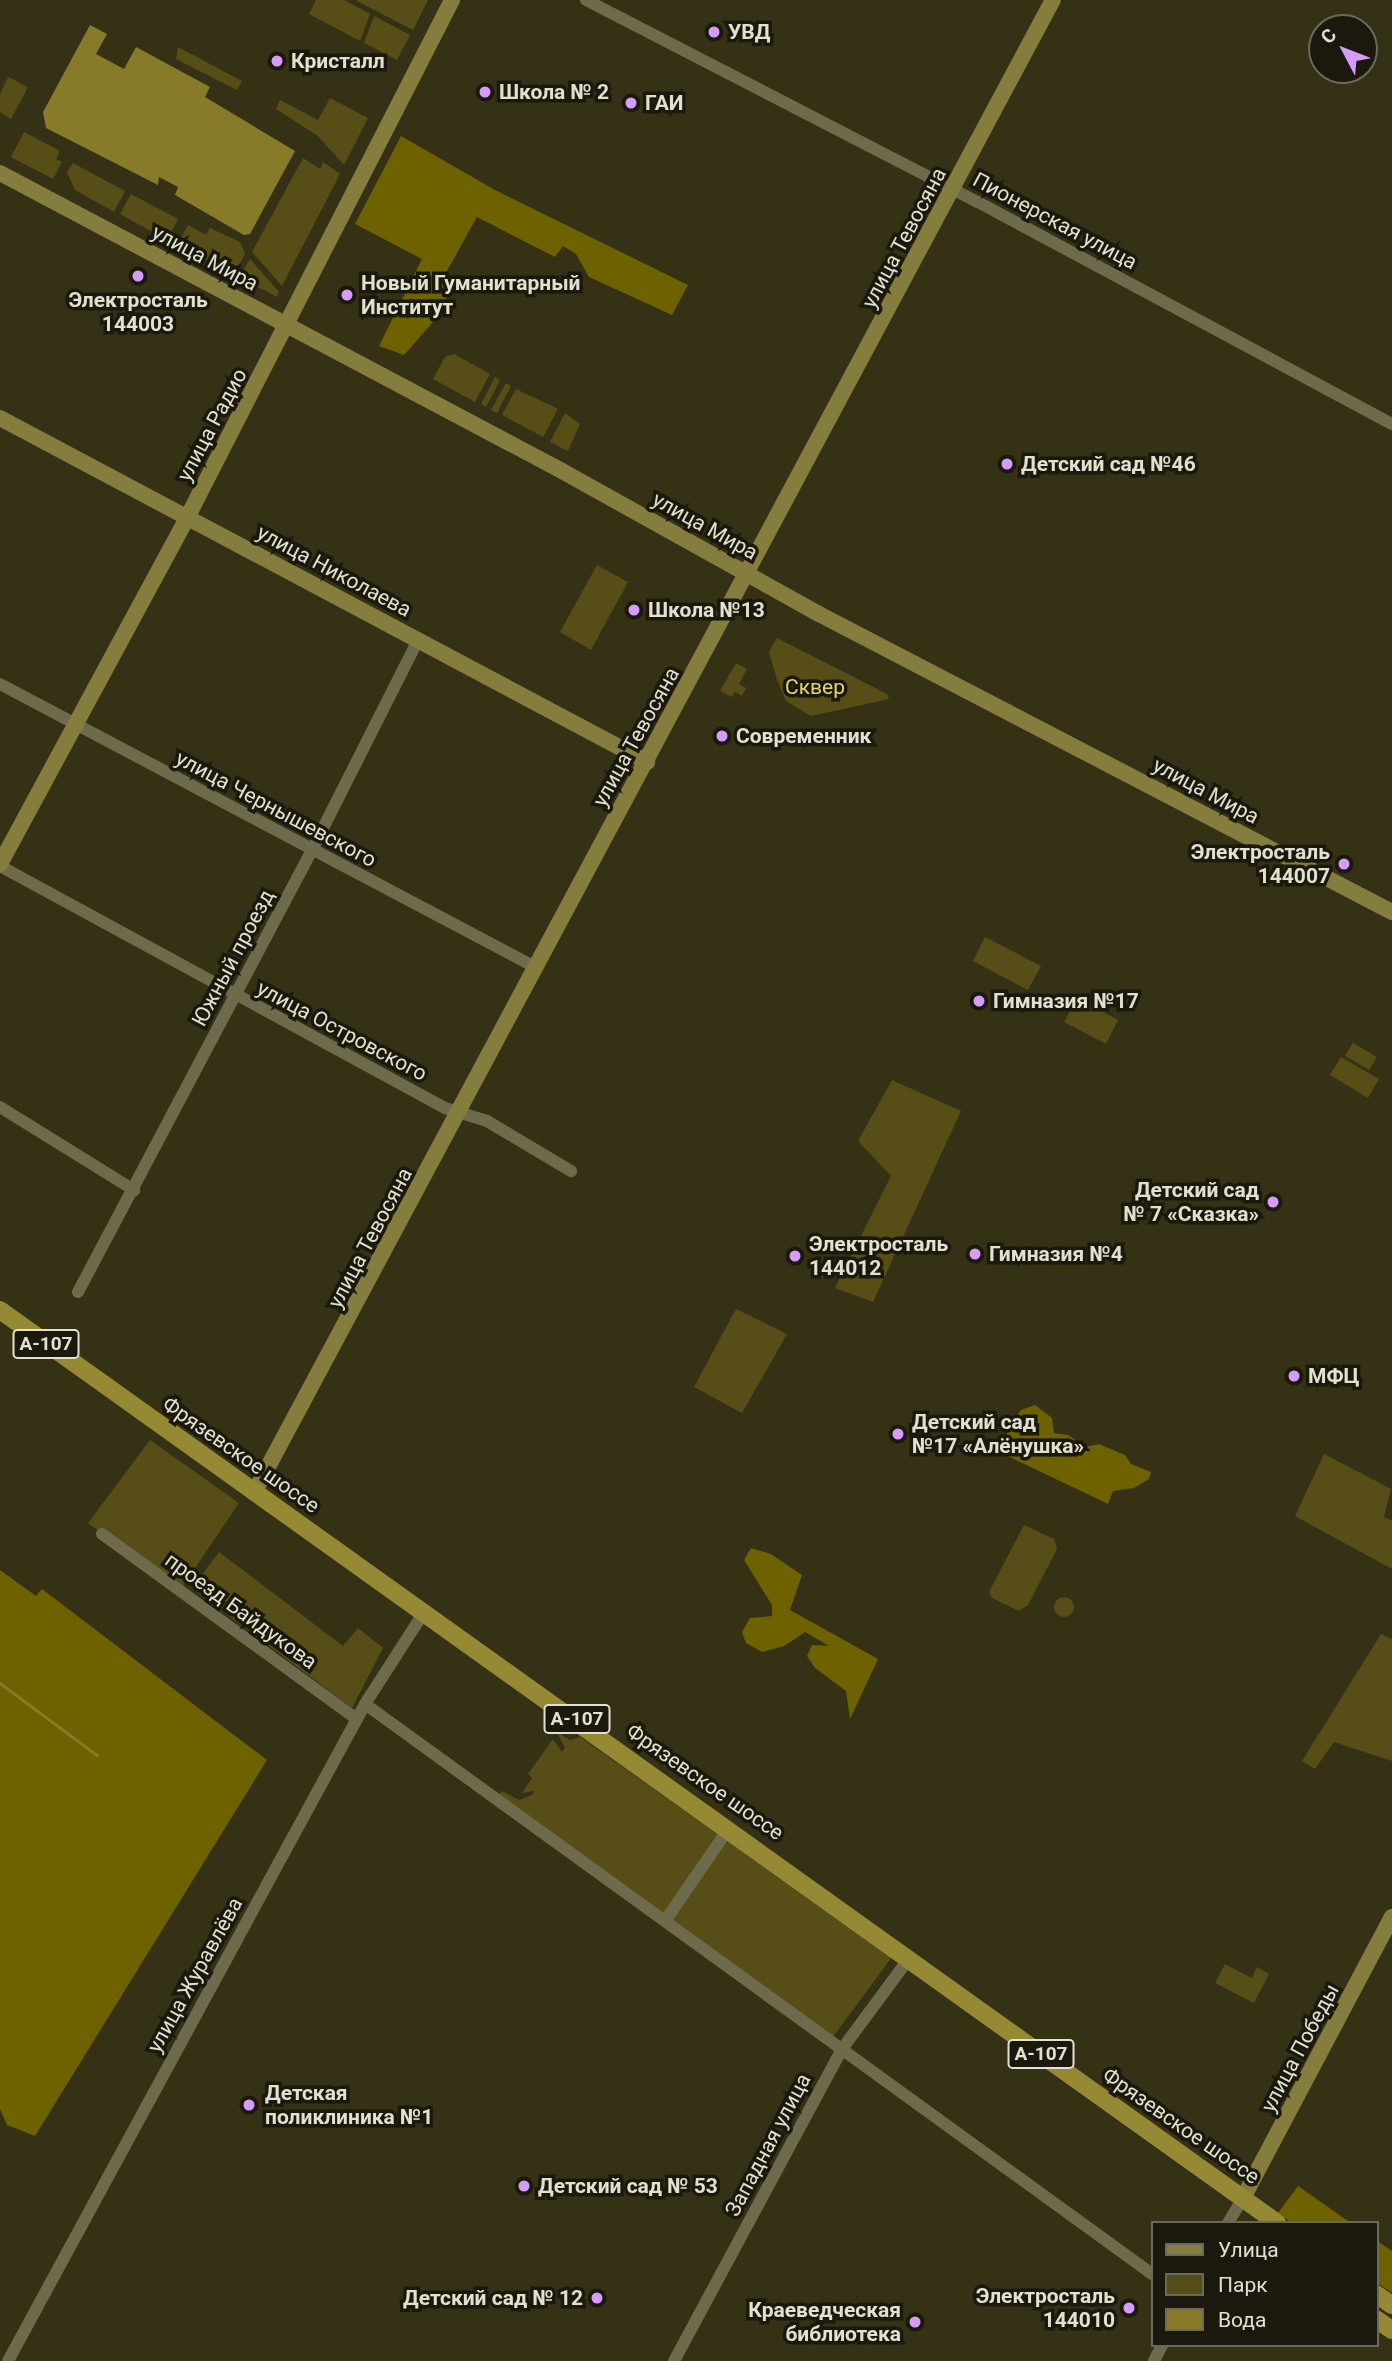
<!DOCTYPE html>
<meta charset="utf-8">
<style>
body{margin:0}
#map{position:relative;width:1392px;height:2361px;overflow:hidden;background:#353115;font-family:Roboto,sans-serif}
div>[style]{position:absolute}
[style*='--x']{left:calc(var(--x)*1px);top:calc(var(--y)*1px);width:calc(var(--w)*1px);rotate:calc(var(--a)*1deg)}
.green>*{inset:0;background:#564e16}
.round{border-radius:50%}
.forest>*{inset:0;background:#6d6100}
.water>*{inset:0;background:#877b29}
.stream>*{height:2.5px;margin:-1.25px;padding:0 1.25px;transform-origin:1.25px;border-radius:1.25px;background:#877b29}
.minor>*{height:12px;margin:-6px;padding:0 6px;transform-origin:6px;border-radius:6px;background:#6e6a4c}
.major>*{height:16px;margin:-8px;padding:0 8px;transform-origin:8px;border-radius:8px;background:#857d3e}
.highway>*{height:18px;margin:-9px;padding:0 9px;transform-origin:9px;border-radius:9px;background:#958934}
.dots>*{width:19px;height:19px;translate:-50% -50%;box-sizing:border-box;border:4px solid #1b190d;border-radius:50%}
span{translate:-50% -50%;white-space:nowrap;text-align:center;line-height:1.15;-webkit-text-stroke:7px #1b190d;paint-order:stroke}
.shield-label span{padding:2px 5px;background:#1b190d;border:2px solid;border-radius:5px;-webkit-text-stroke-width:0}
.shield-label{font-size:19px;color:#e2e0cf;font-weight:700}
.poi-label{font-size:21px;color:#e2e0cf;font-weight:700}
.left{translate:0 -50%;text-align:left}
.right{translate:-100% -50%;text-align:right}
.street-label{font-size:21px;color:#e2e0cf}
.park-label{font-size:21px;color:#e6d667}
.legend{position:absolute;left:1151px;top:2221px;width:228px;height:126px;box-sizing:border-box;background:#1b190d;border:2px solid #6b695b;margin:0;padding:9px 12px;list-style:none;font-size:21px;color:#e2e0cf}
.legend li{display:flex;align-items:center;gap:14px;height:35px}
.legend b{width:35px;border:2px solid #6b695b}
.north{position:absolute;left:1308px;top:14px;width:70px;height:70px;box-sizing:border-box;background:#1b190d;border:2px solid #6b695b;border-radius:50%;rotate:312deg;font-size:19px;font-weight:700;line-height:28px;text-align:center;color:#e2e0cf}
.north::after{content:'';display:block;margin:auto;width:24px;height:32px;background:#d59cfb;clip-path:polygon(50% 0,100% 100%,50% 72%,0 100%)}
</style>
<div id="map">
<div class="green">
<div style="clip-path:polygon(316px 0,344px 0,370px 14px,360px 41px,309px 14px)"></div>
<div style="clip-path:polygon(355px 0,428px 0,413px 30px)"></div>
<div style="clip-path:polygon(374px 16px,410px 35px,397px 60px,364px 43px)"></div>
<div style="clip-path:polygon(178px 47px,242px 81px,237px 90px,176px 59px)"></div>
<div style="clip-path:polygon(8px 77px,28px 87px,11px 119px,0 112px,0 94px)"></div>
<div style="clip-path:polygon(330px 98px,368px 118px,344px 165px,318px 136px,276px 109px,280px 100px,318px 120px)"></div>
<div style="clip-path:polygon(24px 132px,60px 151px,56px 159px,62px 162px,53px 179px,11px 157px)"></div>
<div style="clip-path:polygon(303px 158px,320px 169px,323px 162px,340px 174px,282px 286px,252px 252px)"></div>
<div style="clip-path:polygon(73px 163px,125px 191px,114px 212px,75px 190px,67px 173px)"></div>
<div style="clip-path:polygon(131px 194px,178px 219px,167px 240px,120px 214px)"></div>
<div style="clip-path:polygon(188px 225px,206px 235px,210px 228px,240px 242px,245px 254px,234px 275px,177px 245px)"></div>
<div style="clip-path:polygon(250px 259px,279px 292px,277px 297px,239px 277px)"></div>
<div style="clip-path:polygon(454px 354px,490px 374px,475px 402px,433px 379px,445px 357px)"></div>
<div style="clip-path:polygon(495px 377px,500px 380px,486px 407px,481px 404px)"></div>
<div style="clip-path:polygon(506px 383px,511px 386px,497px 413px,491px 410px)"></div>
<div style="clip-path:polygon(516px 389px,558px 409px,543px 437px,502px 415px)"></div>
<div style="clip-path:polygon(565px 413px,580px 424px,568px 451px,550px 442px)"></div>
<div style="clip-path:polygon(597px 565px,628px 582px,591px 650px,560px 632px)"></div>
<div style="clip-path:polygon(777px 638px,887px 694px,889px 699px,811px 716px,786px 701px,777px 680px,769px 652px)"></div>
<div style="clip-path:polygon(736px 663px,747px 669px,739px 684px,746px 688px,742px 696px,735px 692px,732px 697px,720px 691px)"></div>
<div style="clip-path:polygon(985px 937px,1041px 966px,1028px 990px,973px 961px)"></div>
<div style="clip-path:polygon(1077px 998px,1118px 1020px,1106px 1044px,1064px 1022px)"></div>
<div style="clip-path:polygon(1353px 1043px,1377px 1057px,1369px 1070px,1345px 1056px)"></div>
<div style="clip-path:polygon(1341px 1057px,1379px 1079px,1368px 1098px,1330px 1075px)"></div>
<div style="clip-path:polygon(892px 1080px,961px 1111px,873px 1302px,835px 1288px,891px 1176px,858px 1141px)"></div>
<div style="clip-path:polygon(736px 1309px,787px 1334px,742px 1413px,694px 1387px)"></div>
<div style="clip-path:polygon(150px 1440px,239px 1503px,179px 1592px,88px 1523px)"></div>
<div style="clip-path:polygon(1324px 1454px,1391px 1489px,1384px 1517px,1392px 1521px,1392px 1569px,1295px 1516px)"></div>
<div style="clip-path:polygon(1024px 1525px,1054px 1539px,1057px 1549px,1028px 1605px,1019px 1611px,992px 1598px,989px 1592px)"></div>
<div style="clip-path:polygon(219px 1552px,343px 1646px,358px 1628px,383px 1648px,352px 1708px,192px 1588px)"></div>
<div class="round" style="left:1054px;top:1597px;width:20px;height:20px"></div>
<div style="clip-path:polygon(1381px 1634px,1392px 1639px,1392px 1761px,1334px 1742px,1315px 1769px,1302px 1761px)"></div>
<div style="clip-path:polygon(557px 1732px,570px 1740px,580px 1737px,892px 1957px,830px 2041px,499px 1794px,502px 1791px,519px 1800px,532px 1795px,534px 1791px,522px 1793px,532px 1778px,528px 1774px,553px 1739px,562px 1752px,565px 1748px)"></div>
<div style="clip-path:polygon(1225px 1964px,1252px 1978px,1257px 1967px,1269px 1974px,1254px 2003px,1215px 1983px)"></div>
</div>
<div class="forest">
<div style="clip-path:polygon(401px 136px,495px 190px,688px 285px,672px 315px,589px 277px,576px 254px,563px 246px,555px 257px,477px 217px,442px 280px,448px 305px,404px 355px,379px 346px,422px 259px,355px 224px)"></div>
<div style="clip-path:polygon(1035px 1405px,1052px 1418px,1054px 1433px,1068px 1435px,1085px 1447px,1099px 1444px,1125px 1455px,1131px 1464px,1151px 1472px,1149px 1479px,1134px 1488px,1113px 1491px,1108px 1504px,999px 1452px,1013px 1421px,1021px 1410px)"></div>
<div style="clip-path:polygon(751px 1548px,771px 1554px,802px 1575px,790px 1610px,878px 1659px,850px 1719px,846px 1691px,815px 1668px,807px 1656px,812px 1645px,829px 1646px,805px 1632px,784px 1646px,762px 1652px,746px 1643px,742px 1632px,750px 1618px,772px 1616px,772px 1605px,744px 1560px)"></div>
<div style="clip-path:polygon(0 1570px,36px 1596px,42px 1589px,267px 1760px,35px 2136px,7px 2125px,0 2109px)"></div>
<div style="clip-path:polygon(1298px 2186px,1351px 2223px,1292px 2223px,1278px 2213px)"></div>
<div style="clip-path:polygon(1376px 2240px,1392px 2251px,1392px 2293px,1376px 2282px)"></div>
</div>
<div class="water">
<div style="clip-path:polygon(90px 25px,107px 34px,96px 54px,124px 69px,136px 47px,210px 87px,205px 97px,295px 151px,250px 234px,244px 235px,175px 195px,178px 187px,159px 177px,158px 185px,46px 128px,43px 112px)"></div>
</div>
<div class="stream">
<div style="--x:0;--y:1683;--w:121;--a:36.6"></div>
</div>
<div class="minor">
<div style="--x:586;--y:0;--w:441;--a:27.3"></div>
<div style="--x:978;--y:202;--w:470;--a:28.2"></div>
<div style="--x:0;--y:684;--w:605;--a:27.88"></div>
<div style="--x:0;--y:866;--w:507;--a:28.54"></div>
<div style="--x:445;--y:1108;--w:44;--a:17.2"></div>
<div style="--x:487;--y:1121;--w:98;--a:30.8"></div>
<div style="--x:0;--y:1107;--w:158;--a:31.8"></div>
<div style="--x:78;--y:1292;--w:500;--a:-62.1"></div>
<div style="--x:312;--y:850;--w:235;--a:-63.2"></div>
<div style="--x:102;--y:1534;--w:315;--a:36"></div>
<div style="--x:365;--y:1704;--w:972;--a:35.91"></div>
<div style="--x:665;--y:1921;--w:113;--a:-55.5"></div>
<div style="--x:1228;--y:2223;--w:29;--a:-59"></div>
<div style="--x:8;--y:2361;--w:748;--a:-61.48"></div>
<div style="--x:365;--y:1704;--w:109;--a:-57.3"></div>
<div style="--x:674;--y:2361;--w:354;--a:-61.7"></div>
<div style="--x:842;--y:2049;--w:114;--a:-53.5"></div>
<div style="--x:1154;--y:2361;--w:18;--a:-63"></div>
</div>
<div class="major">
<div style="--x:0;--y:173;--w:636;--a:27.93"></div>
<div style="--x:562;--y:471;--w:294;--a:29.1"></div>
<div style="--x:819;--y:614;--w:646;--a:27.48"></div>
<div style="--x:0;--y:418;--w:733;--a:28"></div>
<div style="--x:0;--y:864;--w:396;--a:-61.6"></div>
<div style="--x:188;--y:516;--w:580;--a:-62.9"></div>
<div style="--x:254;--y:1493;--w:1693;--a:-61.85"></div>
<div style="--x:1243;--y:2198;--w:318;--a:-62.1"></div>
</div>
<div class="highway">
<div style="--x:0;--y:1310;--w:1570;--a:35.56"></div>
<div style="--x:1376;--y:2294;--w:19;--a:35"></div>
<div style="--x:1376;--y:2319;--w:19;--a:35"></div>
</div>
<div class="dots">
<div style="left:714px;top:32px;background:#d59cfb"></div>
<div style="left:277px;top:61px;background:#d59cfb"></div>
<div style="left:485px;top:92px;background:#d59cfb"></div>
<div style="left:631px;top:103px;background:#d59cfb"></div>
<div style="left:138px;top:276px;background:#d59cfb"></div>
<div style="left:347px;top:295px;background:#d59cfb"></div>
<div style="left:1007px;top:464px;background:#d59cfb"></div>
<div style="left:634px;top:610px;background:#d59cfb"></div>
<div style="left:722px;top:736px;background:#d59cfb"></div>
<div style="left:1344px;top:864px;background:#d59cfb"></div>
<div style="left:979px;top:1001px;background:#d59cfb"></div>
<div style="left:1273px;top:1202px;background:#d59cfb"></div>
<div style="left:975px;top:1254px;background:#d59cfb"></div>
<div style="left:795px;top:1256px;background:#d59cfb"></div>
<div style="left:1294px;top:1376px;background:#d59cfb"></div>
<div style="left:898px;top:1434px;background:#d59cfb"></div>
<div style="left:249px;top:2105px;background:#d59cfb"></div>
<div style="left:524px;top:2186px;background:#d59cfb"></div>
<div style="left:597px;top:2298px;background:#d59cfb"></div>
<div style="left:1129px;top:2308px;background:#d59cfb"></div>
<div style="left:915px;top:2322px;background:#d59cfb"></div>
</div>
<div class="shield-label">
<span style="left:46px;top:1344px">А-107</span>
<span style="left:577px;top:1719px">А-107</span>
<span style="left:1041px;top:2054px">А-107</span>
</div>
<div class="poi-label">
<span class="left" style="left:728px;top:32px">УВД</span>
<span class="left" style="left:291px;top:61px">Кристалл</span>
<span class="left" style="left:499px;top:92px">Школа № 2</span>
<span class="left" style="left:645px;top:103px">ГАИ</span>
<span class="left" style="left:361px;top:295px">Новый Гуманитарный<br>Институт</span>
<span style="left:138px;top:312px">Электросталь<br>144003</span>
<span class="left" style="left:1021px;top:464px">Детский сад №46</span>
<span class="left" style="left:648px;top:610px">Школа №13</span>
<span class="left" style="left:736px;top:736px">Современник</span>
<span class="right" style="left:1330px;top:864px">Электросталь<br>144007</span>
<span class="left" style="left:993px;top:1001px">Гимназия №17</span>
<span class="right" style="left:1259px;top:1202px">Детский сад<br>№ 7 «Сказка»</span>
<span class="left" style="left:809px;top:1256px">Электросталь<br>144012</span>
<span class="left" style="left:989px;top:1254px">Гимназия №4</span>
<span class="left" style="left:1308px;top:1376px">МФЦ</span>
<span class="left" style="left:912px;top:1434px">Детский сад<br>№17 «Алёнушка»</span>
<span class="left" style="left:265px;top:2105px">Детская<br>поликлиника №1</span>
<span class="left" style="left:538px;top:2186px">Детский сад № 53</span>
<span class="right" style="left:1115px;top:2308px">Электросталь<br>144010</span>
<span class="right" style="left:583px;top:2298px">Детский сад № 12</span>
<span class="right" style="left:901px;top:2322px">Краеведческая<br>библиотека</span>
</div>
<div class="street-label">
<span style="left:1055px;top:221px;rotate:28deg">Пионерская улица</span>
<span style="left:904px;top:238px;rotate:-62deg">улица Тевосяна</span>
<span style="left:205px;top:258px;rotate:28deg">улица Мира</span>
<span style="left:212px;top:425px;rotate:-62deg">улица Радио</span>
<span style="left:705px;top:526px;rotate:29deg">улица Мира</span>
<span style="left:334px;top:571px;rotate:28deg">улица Николаева</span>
<span style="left:636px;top:737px;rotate:-61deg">улица Тевосяна</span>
<span style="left:1206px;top:791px;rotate:28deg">улица Мира</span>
<span style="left:276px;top:809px;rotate:28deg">улица Чернышевского</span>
<span style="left:233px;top:958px;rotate:-62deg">Южный проезд</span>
<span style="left:342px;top:1031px;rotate:28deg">улица Островского</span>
<span style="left:370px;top:1238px;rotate:-62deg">улица Тевосяна</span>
<span style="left:241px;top:1455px;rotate:35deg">Фрязевское шоссе</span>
<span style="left:241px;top:1611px;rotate:36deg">проезд Байдукова</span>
<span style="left:705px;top:1782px;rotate:35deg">Фрязевское шоссе</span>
<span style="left:195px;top:1975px;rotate:-61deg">улица Журавлёва</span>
<span style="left:1300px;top:2048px;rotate:-62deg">улица Победы</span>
<span style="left:1181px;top:2126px;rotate:35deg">Фрязевское шоссе</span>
<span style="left:768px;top:2145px;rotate:-62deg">Западная улица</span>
</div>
<div class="park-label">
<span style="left:815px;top:687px">Сквер</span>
</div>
<ul class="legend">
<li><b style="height:9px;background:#857d3e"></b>Улица</li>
<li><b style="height:19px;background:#564e16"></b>Парк</li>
<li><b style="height:19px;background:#877b29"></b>Вода</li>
</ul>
<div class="north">С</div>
</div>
